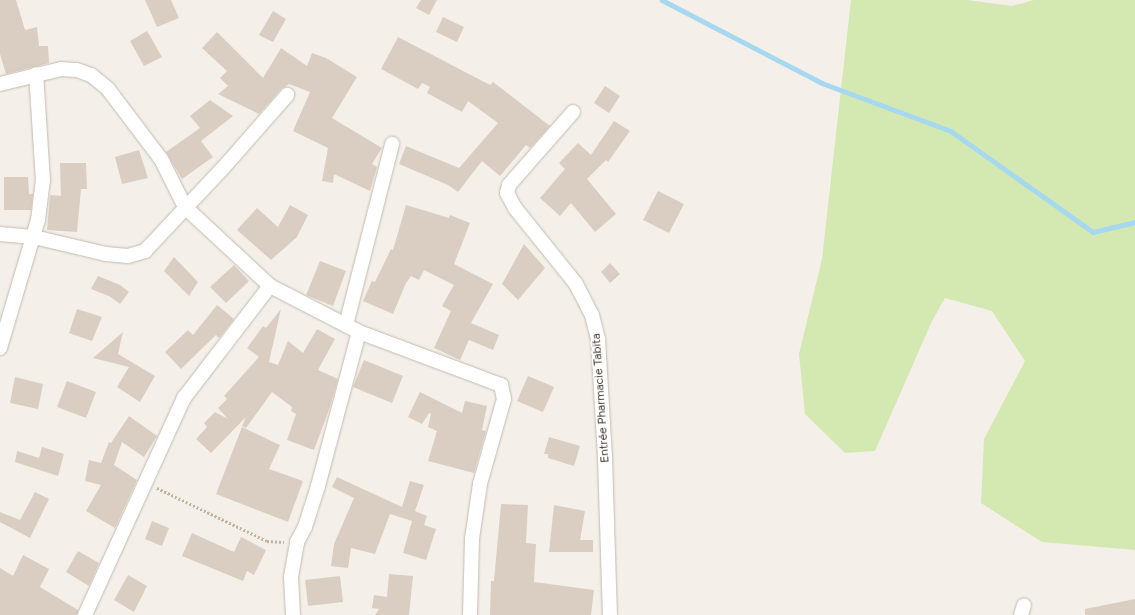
<!DOCTYPE html>
<meta charset="utf-8">
<style>
body{margin:0}
#map{position:relative;width:1135px;height:615px;overflow:hidden;background:#f4f0e9;font-family:Figtree,sans-serif}
div>[style]{position:absolute}
[style*='--x']{left:calc(var(--x)*1px);top:calc(var(--y)*1px);width:calc(var(--w)*1px);rotate:calc(var(--a)*1deg)}
.green>*{inset:0;background:#d4e8b2}
.stream>*{height:4.5px;margin:-2.25px;padding:0 2.25px;transform-origin:2.25px;border-radius:2.25px;background:#a6d8f0}
.building>*{inset:0;background:#d9cec1}
.path>*{height:2.5px;margin-top:-1.25px;transform-origin:0;background:repeating-linear-gradient(90deg,#c2b29d 0 2px,transparent 0 4px)}
.roads{filter:drop-shadow(0 0 1px #c3baaf) drop-shadow(0 0 1px #c3baaf)}
.minor>*{height:14px;margin:-7px;padding:0 7px;transform-origin:7px;border-radius:7px;background:#fff}
span{translate:-50% -50%;white-space:nowrap;text-align:center;line-height:1.15;-webkit-text-stroke:3px #fff;paint-order:stroke}
.street-label{font-size:12px;color:#484037}
</style>
<div id="map">
<div class="green">
<div style="clip-path:polygon(851px 0,967px 0,1012px 6px,1034px 0,1135px 0,1135px 550px,1042px 542px,981px 503px,984px 439px,1025px 361px,992px 311px,945px 298px,932px 321px,875px 451px,845px 453px,805px 414px,799px 354px,822px 259px)"></div>
</div>
<div class="stream">
<div style="--x:662;--y:0;--w:180;--a:27.4"></div>
<div style="--x:822;--y:83;--w:138;--a:20.4"></div>
<div style="--x:951;--y:131;--w:174;--a:35.4"></div>
<div style="--x:1093;--y:232;--w:43;--a:-13.4"></div>
</div>
<div class="building">
<div style="clip-path:polygon(0 0,16px 0,25px 30px,37px 27px,39px 46px,48px 46px,49px 63px,6px 74px,0 54px)"></div>
<div style="clip-path:polygon(145px 0,171px 0,179px 18px,157px 27px)"></div>
<div style="clip-path:polygon(421px 0,437px 0,429px 15px,416px 8px)"></div>
<div style="clip-path:polygon(273px 11px,286px 19px,273px 42px,259px 35px)"></div>
<div style="clip-path:polygon(443px 17px,464px 27px,457px 42px,436px 32px)"></div>
<div style="clip-path:polygon(147px 31px,162px 57px,144px 66px,130px 41px)"></div>
<div style="clip-path:polygon(217px 32px,263px 78px,281px 48px,307px 66px,312px 53px,326px 58px,357px 77px,332px 118px,382px 148px,372px 164px,377px 167px,370px 191px,334px 174px,333px 183px,322px 181px,328px 148px,293px 131px,310px 92px,289px 84px,281px 89px,259px 114px,218px 94px,228px 86px,220px 78px,227px 71px,202px 48px)"></div>
<div style="clip-path:polygon(398px 37px,490px 85px,493px 82px,550px 126px,530px 148px,526px 145px,500px 176px,482px 161px,458px 192px,448px 185px,399px 164px,406px 146px,459px 168px,498px 123px,468px 101px,462px 112px,427px 93px,430px 87px,422px 83px,418px 89px,381px 69px)"></div>
<div style="clip-path:polygon(605px 86px,620px 96px,609px 113px,594px 103px)"></div>
<div style="clip-path:polygon(210px 100px,233px 116px,201px 141px,213px 157px,182px 179px,166px 152px,200px 128px,190px 116px)"></div>
<div style="clip-path:polygon(614px 121px,630px 131px,608px 162px,606px 160px,587px 179px,616px 214px,595px 232px,571px 203px,560px 216px,540px 198px,565px 169px,559px 163px,578px 143px,591px 155px)"></div>
<div style="clip-path:polygon(139px 150px,148px 178px,122px 184px,115px 157px)"></div>
<div style="clip-path:polygon(60px 163px,86px 163px,87px 189px,81px 189px,77px 232px,47px 230px,50px 195px,61px 196px)"></div>
<div style="clip-path:polygon(4px 177px,28px 177px,29px 194px,33px 194px,31px 210px,4px 210px)"></div>
<div style="clip-path:polygon(658px 191px,684px 204px,669px 233px,643px 220px)"></div>
<div style="clip-path:polygon(290px 205px,308px 215px,297px 237px,271px 260px,237px 230px,257px 208px,278px 227px)"></div>
<div style="clip-path:polygon(406px 205px,449px 218px,450px 215px,470px 223px,454px 264px,493px 284px,471px 323px,499px 335px,493px 350px,469px 340px,460px 360px,434px 348px,451px 311px,442px 306px,454px 285px,424px 270px,419px 280px,411px 276px,406px 283px,393px 314px,363px 301px,372px 281px,375px 282px,391px 249px,393px 250px)"></div>
<div style="clip-path:polygon(524px 244px,545px 268px,518px 300px,502px 284px)"></div>
<div style="clip-path:polygon(174px 257px,198px 282px,189px 296px,164px 271px)"></div>
<div style="clip-path:polygon(320px 261px,346px 271px,333px 306px,306px 295px)"></div>
<div style="clip-path:polygon(610px 263px,620px 274px,610px 283px,601px 272px)"></div>
<div style="clip-path:polygon(234px 265px,249px 281px,226px 303px,210px 287px)"></div>
<div style="clip-path:polygon(98px 276px,120px 285px,129px 292px,120px 304px,109px 296px,91px 289px)"></div>
<div style="clip-path:polygon(217px 305px,234px 319px,219px 338px,216px 335px,181px 369px,165px 352px,188px 330px,193px 335px)"></div>
<div style="clip-path:polygon(77px 309px,102px 317px,92px 341px,69px 333px)"></div>
<div style="clip-path:polygon(281px 309px,269px 362px,278px 365px,288px 341px,303px 353px,317px 329px,335px 339px,318px 370px,338px 379px,329px 410px,314px 450px,287px 440px,296px 414px,291px 411px,292px 407px,272px 392px,246px 428px,242px 426px,246px 417px,211px 453px,196px 439px,207px 427px,204px 423px,215px 412px,228px 419px,218px 408px,227px 399px,224px 396px,259px 357px,247px 348px,263px 326px,266px 328px)"></div>
<div style="clip-path:polygon(123px 332px,118px 354px,155px 376px,140px 402px,117px 387px,129px 367px,93px 358px)"></div>
<div style="clip-path:polygon(364px 360px,403px 376px,392px 403px,353px 387px)"></div>
<div style="clip-path:polygon(528px 376px,554px 387px,543px 412px,517px 401px)"></div>
<div style="clip-path:polygon(15px 377px,43px 384px,38px 409px,10px 403px)"></div>
<div style="clip-path:polygon(67px 381px,96px 392px,86px 418px,57px 407px)"></div>
<div style="clip-path:polygon(420px 392px,462px 413px,465px 401px,487px 406px,482px 430px,486px 431px,474px 473px,428px 461px,437px 431px,428px 427px,431px 414px,429px 413px,422px 424px,408px 417px)"></div>
<div style="clip-path:polygon(129px 416px,157px 436px,144px 457px,122px 442px,114px 465px,137px 480px,115px 528px,86px 511px,101px 485px,85px 481px,89px 460px,101px 463px,109px 442px,111px 443px)"></div>
<div style="clip-path:polygon(242px 427px,280px 445px,269px 469px,303px 481px,288px 522px,216px 494px)"></div>
<div style="clip-path:polygon(549px 437px,580px 446px,574px 466px,548px 458px,548px 454px,544px 454px)"></div>
<div style="clip-path:polygon(42px 447px,64px 454px,58px 476px,15px 462px,17px 451px,39px 458px)"></div>
<div style="clip-path:polygon(337px 477px,402px 507px,410px 481px,424px 485px,415px 511px,427px 516px,424px 525px,436px 529px,426px 560px,403px 553px,412px 521px,390px 514px,375px 554px,351px 548px,348px 568px,331px 566px,334px 544px,354px 498px,332px 487px)"></div>
<div style="clip-path:polygon(35px 492px,49px 499px,30px 538px,0 522px,0 512px,20px 520px)"></div>
<div style="clip-path:polygon(501px 504px,528px 505px,526px 543px,536px 544px,534px 582px,594px 590px,591px 615px,490px 615px,491px 581px,494px 581px)"></div>
<div style="clip-path:polygon(554px 505px,585px 511px,580px 540px,593px 540px,593px 552px,549px 552px)"></div>
<div style="clip-path:polygon(152px 521px,169px 528px,162px 546px,145px 539px)"></div>
<div style="clip-path:polygon(192px 533px,234px 552px,241px 537px,266px 550px,254px 575px,247px 571px,243px 581px,182px 556px)"></div>
<div style="clip-path:polygon(78px 551px,99px 563px,89px 586px,66px 572px)"></div>
<div style="clip-path:polygon(23px 555px,49px 569px,40px 587px,78px 610px,77px 615px,0 615px,0 568px,13px 576px)"></div>
<div style="clip-path:polygon(389px 574px,413px 576px,409px 615px,375px 615px,379px 609px,372px 608px,374px 595px,387px 597px)"></div>
<div style="clip-path:polygon(128px 575px,147px 586px,134px 612px,114px 600px)"></div>
<div style="clip-path:polygon(340px 576px,343px 602px,308px 606px,305px 580px)"></div>
<div style="clip-path:polygon(1135px 599px,1135px 615px,1085px 615px,1085px 609px)"></div>
</div>
<div class="path">
<div style="--x:157;--y:488;--w:122;--a:25.7"></div>
<div style="--x:267;--y:541;--w:17;--a:3"></div>
</div>
<div class="roads">
<div class="minor">
<div style="--x:0;--y:84;--w:63;--a:-13.8"></div>
<div style="--x:61;--y:69;--w:16;--a:4"></div>
<div style="--x:77;--y:70;--w:15;--a:20"></div>
<div style="--x:91;--y:75;--w:22;--a:39"></div>
<div style="--x:108;--y:89;--w:88;--a:52.9"></div>
<div style="--x:161;--y:159;--w:54;--a:63.4"></div>
<div style="--x:185;--y:207;--w:116;--a:42.9"></div>
<div style="--x:270;--y:286;--w:100;--a:27.3"></div>
<div style="--x:359;--y:332;--w:152;--a:20.5"></div>
<div style="--x:501;--y:385;--w:14;--a:78"></div>
<div style="--x:504;--y:399;--w:88;--a:105.8"></div>
<div style="--x:480;--y:484;--w:56;--a:98.3"></div>
<div style="--x:472;--y:539;--w:76;--a:91.5"></div>
<div style="--x:573;--y:112;--w:97;--a:131.2"></div>
<div style="--x:509;--y:185;--w:8;--a:104"></div>
<div style="--x:507;--y:193;--w:17;--a:62"></div>
<div style="--x:515;--y:208;--w:97;--a:51.2"></div>
<div style="--x:576;--y:284;--w:35;--a:63"></div>
<div style="--x:592;--y:315;--w:25;--a:76"></div>
<div style="--x:598;--y:339;--w:119;--a:86.6"></div>
<div style="--x:605;--y:458;--w:157;--a:88.2"></div>
<div style="--x:0;--y:234;--w:34;--a:5"></div>
<div style="--x:34;--y:237;--w:74;--a:13.3"></div>
<div style="--x:106;--y:254;--w:22;--a:5"></div>
<div style="--x:128;--y:256;--w:18;--a:-16"></div>
<div style="--x:145;--y:251;--w:115;--a:-46.8"></div>
<div style="--x:224;--y:167;--w:96;--a:-48.8"></div>
<div style="--x:346;--y:325;--w:187;--a:-75.7"></div>
<div style="--x:0;--y:348;--w:134;--a:-73.5"></div>
<div style="--x:38;--y:220;--w:39;--a:-83"></div>
<div style="--x:43;--y:181;--w:107;--a:-93.7"></div>
<div style="--x:85;--y:615;--w:239;--a:-65.5"></div>
<div style="--x:184;--y:398;--w:141;--a:-52.5"></div>
<div style="--x:293;--y:615;--w:38;--a:-93"></div>
<div style="--x:291;--y:577;--w:36;--a:-80"></div>
<div style="--x:297;--y:542;--w:17;--a:-62"></div>
<div style="--x:305;--y:527;--w:43;--a:-72.4"></div>
<div style="--x:318;--y:486;--w:159;--a:-75.1"></div>
<div style="--x:1021;--y:615;--w:10;--a:-73"></div>
</div>
</div>
<div class="street-label">
<span style="left:601px;top:398px;rotate:-94deg">Entrée Pharmacie Tabita</span>
</div>
</div>
